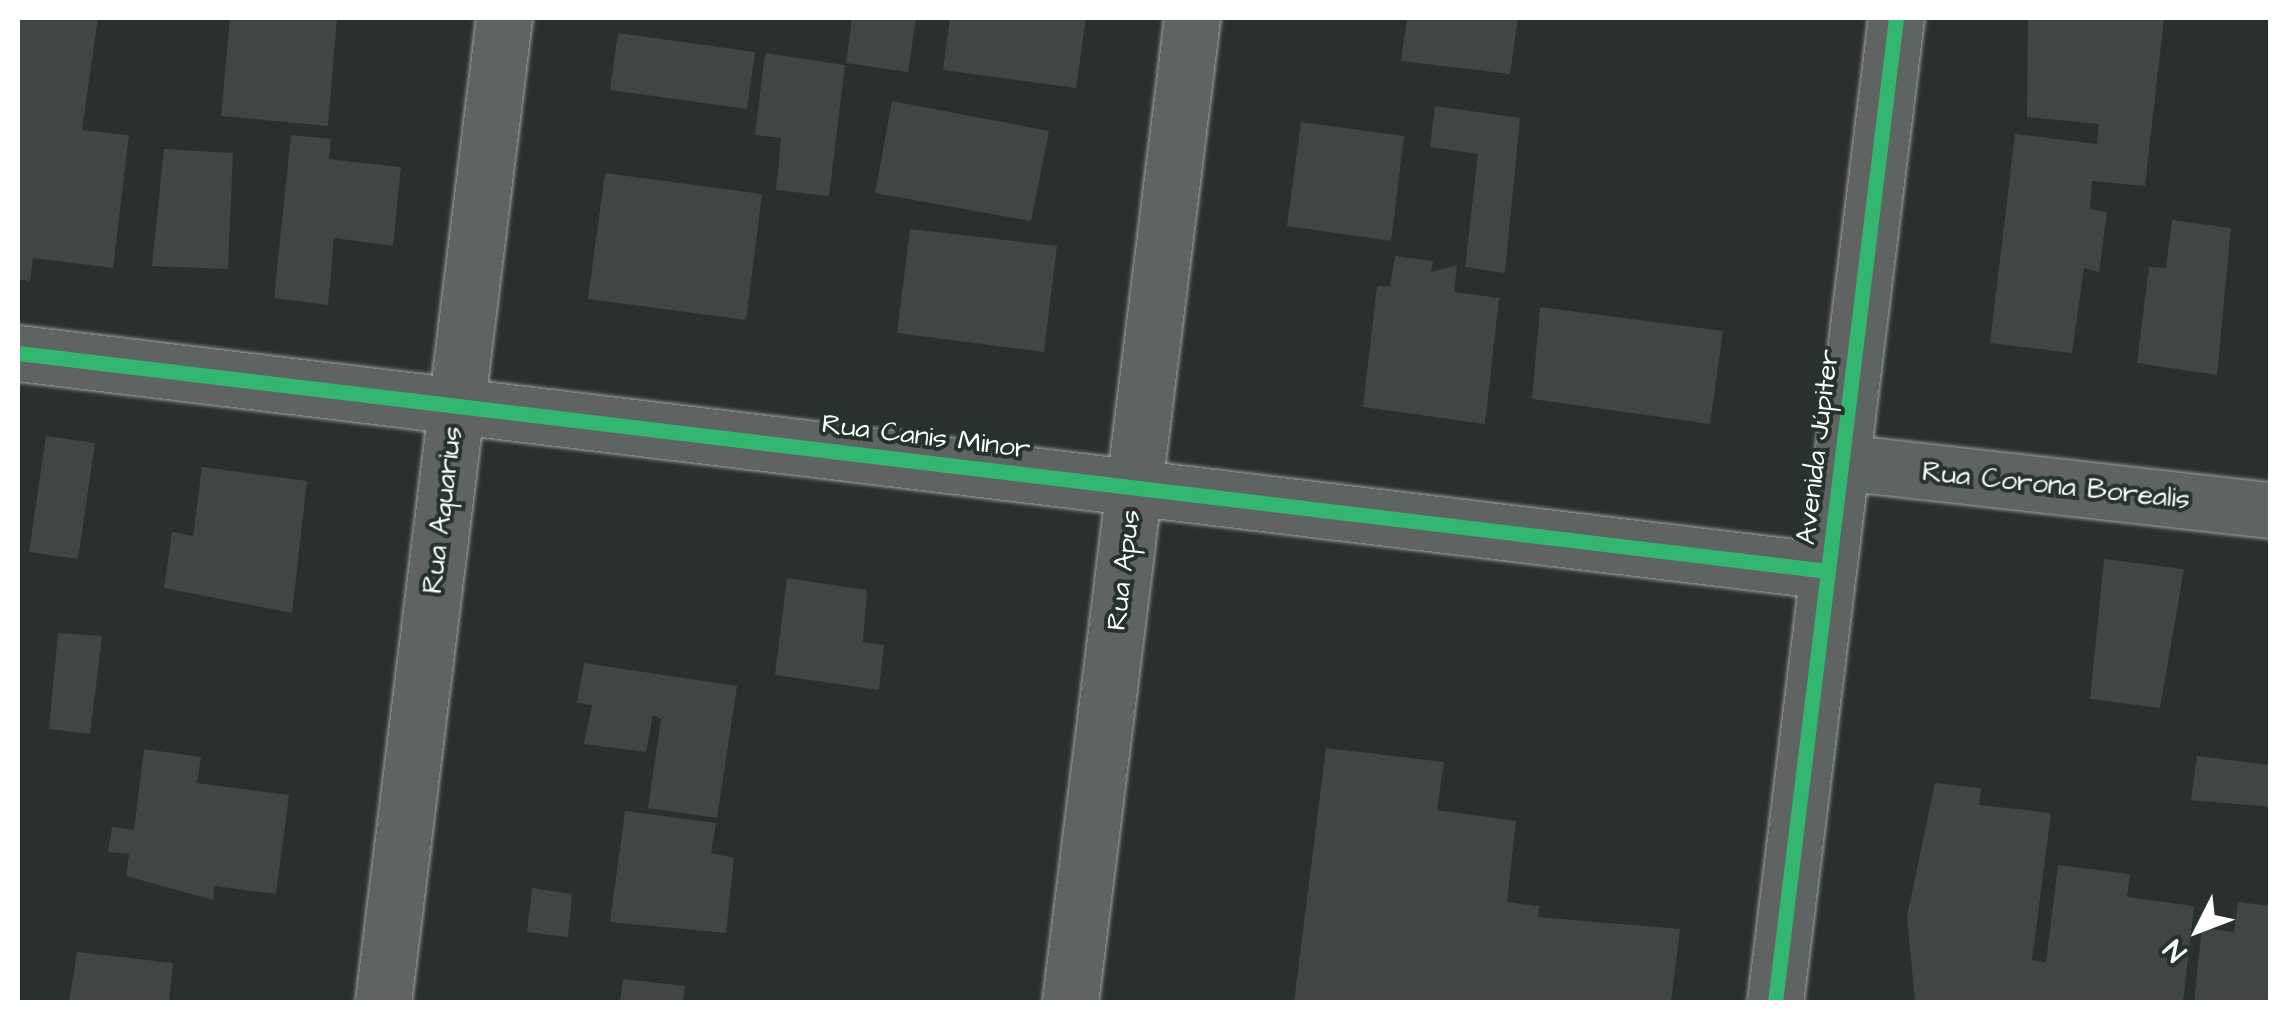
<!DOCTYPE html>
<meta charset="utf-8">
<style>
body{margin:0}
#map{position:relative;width:2288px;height:1020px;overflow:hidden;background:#29302d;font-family:"Architects Daughter",sans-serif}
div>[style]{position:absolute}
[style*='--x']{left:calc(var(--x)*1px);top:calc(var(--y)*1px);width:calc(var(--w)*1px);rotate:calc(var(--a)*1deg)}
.building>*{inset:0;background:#414644}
.roads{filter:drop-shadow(0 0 2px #9fa2a0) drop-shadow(0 0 2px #9fa2a0)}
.minor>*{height:55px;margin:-27.5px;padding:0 27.5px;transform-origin:27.5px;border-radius:27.5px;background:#5f6362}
.secondary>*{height:55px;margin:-27.5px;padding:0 27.5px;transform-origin:27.5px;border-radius:27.5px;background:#5f6362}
.cycleway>*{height:15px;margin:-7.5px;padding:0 7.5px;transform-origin:7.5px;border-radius:7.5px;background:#33b770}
span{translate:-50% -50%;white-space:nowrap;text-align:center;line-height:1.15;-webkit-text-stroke:8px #26332d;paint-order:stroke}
.street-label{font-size:28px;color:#fff}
.frame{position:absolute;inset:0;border:20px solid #fff;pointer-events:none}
.north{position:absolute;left:2148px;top:880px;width:100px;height:100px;-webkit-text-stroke:8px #26332d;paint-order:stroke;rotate:228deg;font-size:28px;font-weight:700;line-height:40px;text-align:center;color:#fff}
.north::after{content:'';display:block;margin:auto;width:35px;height:45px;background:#fff;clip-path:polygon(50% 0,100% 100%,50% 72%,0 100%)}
</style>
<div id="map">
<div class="building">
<div style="clip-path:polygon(18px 18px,98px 18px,82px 130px,129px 135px,113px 268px,33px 258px,30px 281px,18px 279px)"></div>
<div style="clip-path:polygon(230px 18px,337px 18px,328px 126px,221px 116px)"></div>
<div style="clip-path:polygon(852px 18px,916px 18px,908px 72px,846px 63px)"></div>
<div style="clip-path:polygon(950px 18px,1086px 18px,1076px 88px,943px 70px)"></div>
<div style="clip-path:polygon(1407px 18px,1518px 18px,1510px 74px,1401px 61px)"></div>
<div style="clip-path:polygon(2028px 18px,2164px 18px,2145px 186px,2092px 181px,2090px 209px,2107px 212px,2099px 272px,2084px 268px,2072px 353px,1990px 343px,2015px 134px,2097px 144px,2099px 124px,2027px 117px)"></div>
<div style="clip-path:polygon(618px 33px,755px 52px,747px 109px,610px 90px)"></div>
<div style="clip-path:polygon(765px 53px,845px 65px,829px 196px,776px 190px,781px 138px,755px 135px)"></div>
<div style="clip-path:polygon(892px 101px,1049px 131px,1031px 221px,875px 193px)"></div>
<div style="clip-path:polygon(1435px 106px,1520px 118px,1505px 273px,1465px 267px,1478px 154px,1430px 147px)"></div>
<div style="clip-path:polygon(1301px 122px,1404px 136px,1391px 241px,1287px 226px)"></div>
<div style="clip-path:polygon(291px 135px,331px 139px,329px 159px,401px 167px,393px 246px,334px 238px,328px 305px,274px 298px)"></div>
<div style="clip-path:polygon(164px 149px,233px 153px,228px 269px,152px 266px)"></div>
<div style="clip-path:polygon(605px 173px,762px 194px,746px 320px,588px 299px)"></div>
<div style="clip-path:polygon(2172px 220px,2231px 228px,2217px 375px,2137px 363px,2149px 267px,2166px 268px)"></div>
<div style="clip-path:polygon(910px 229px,1057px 246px,1044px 352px,897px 333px)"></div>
<div style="clip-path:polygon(1395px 256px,1433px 261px,1431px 272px,1457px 265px,1454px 292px,1499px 298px,1485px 424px,1363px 407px,1377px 286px,1390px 286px)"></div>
<div style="clip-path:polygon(1540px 307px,1723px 331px,1710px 424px,1532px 399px)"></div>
<div style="clip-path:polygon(46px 436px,95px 443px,78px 559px,29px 552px)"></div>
<div style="clip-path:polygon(202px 467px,307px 481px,292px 613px,164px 588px,172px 532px,193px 536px)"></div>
<div style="clip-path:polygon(2104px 559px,2184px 569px,2160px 708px,2090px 699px)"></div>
<div style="clip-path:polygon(787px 578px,867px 590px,863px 642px,884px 645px,879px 690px,775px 675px)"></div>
<div style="clip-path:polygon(58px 633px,102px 636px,90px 734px,49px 729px)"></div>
<div style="clip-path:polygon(584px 663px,737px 686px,717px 818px,648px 808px,661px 719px,653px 715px,646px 752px,584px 744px,592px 705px,577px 703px)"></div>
<div style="clip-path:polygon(1326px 748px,1444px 762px,1437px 810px,1516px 821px,1507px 902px,1539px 906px,1538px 917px,1680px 929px,1671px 1002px,1294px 1002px)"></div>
<div style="clip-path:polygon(144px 749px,201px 757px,197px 783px,289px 795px,276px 894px,214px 886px,213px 900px,126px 876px,129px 854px,108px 852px,112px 827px,134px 830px)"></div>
<div style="clip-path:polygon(2197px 756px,2270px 765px,2270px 807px,2191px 800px)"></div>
<div style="clip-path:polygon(1935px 783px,1981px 788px,1979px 805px,2051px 813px,2032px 960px,2046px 962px,2058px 865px,2130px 874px,2127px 897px,2194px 906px,2183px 1002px,1915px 1002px,1907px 916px)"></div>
<div style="clip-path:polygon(625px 811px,716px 823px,711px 853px,734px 858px,726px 933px,610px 922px)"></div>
<div style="clip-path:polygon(532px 888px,572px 894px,568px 937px,527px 932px)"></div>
<div style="clip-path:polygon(2238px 902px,2270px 906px,2270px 1002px,2194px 1002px,2202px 928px,2234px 932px)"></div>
<div style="clip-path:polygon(77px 952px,173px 963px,169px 1002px,69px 1002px)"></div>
<div style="clip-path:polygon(623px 979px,685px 986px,683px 1002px,620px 1002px)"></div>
</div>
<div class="roads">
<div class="minor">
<div style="--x:18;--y:353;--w:1823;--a:6.87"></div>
<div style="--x:1841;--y:462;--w:432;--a:6.4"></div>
<div style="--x:383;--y:1002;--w:991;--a:-82.99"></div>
<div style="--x:1070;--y:1002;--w:992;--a:-82.93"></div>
</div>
<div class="secondary">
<div style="--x:1775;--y:1002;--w:991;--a:-82.99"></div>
</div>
</div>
<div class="cycleway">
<div style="--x:18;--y:353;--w:1823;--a:6.87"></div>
<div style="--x:1775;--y:1002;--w:991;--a:-82.99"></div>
</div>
<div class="street-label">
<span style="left:926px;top:437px;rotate:7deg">Rua Canis Minor</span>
<span style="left:1818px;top:447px;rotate:-83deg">Avenida Júpiter</span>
<span style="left:2056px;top:486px;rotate:6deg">Rua Corona Borealis</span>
<span style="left:443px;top:510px;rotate:-83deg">Rua Aquarius</span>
<span style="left:1124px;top:570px;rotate:-83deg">Rua Apus</span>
</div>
<div class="frame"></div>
<div class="north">N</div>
</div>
